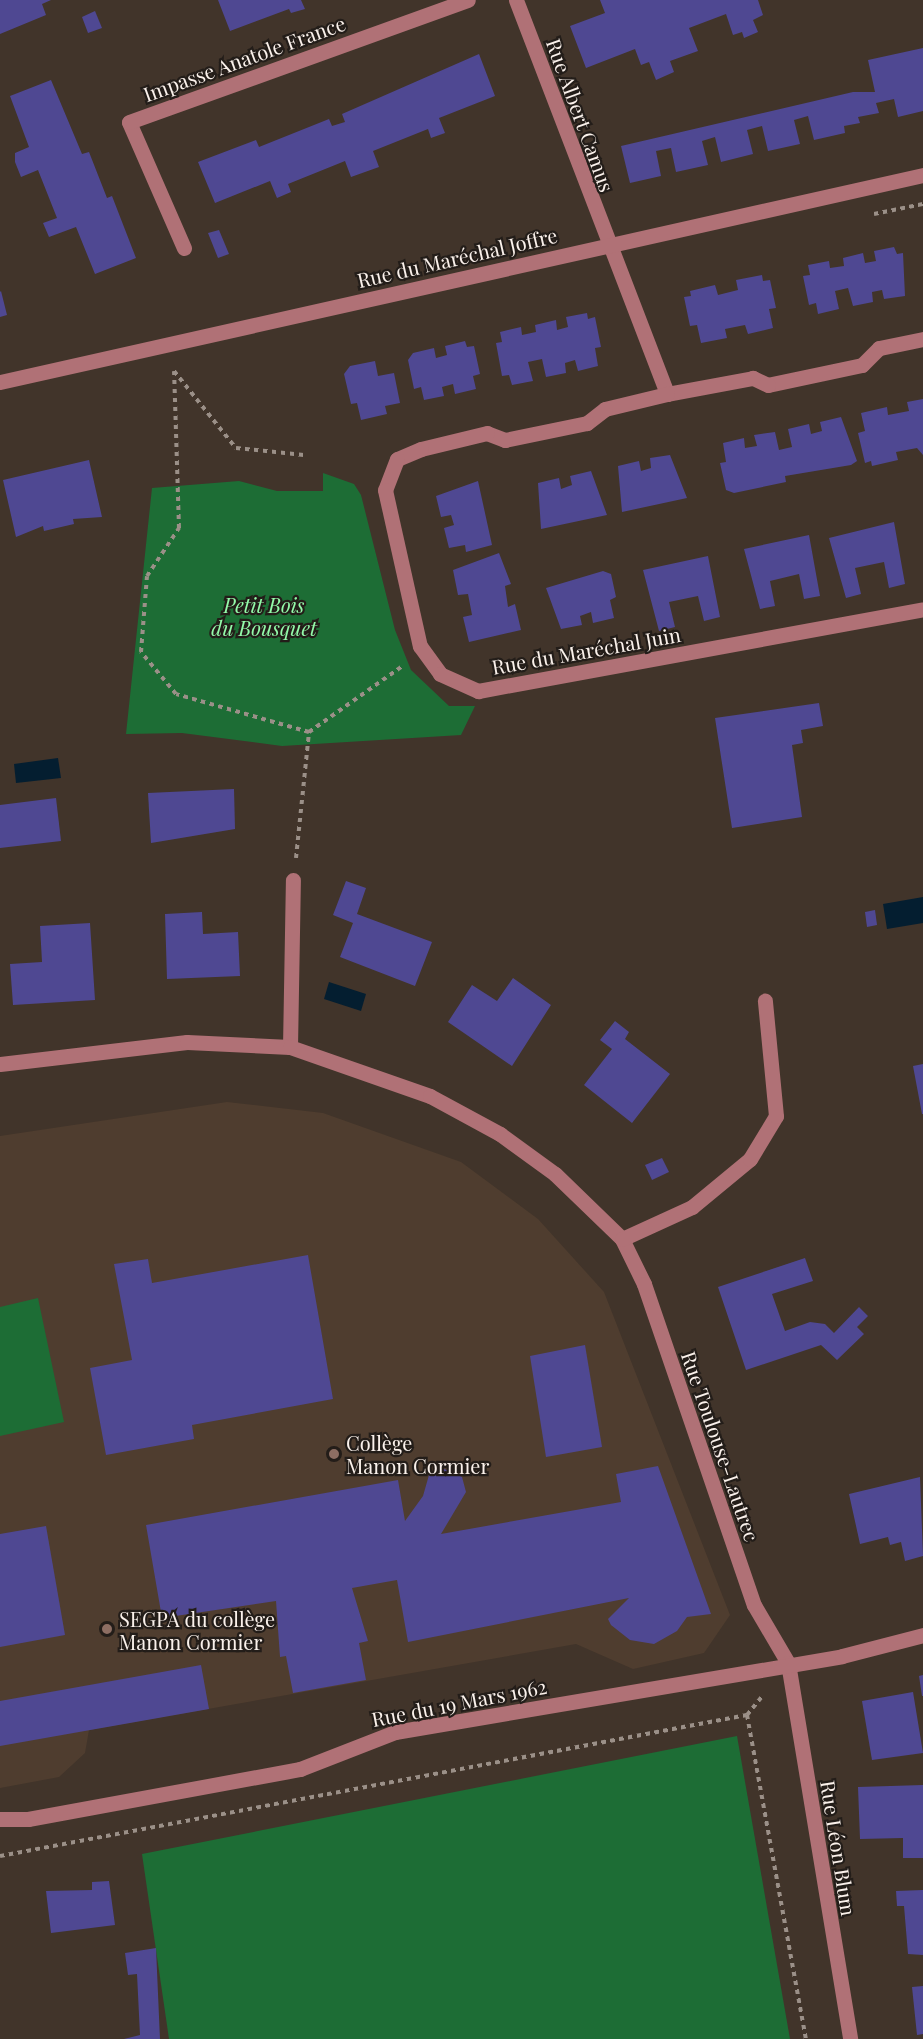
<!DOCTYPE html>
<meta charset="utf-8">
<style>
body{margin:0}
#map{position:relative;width:923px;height:2039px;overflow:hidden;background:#41342a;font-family:"Playfair Display",serif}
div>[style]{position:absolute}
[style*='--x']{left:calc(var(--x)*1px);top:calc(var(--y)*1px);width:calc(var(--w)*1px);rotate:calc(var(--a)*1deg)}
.built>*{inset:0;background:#4f3d2f}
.green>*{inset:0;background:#1d6d35}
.water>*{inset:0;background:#041e30}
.building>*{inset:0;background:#4f4892}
.path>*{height:4px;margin-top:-2px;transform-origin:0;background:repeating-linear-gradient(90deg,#9b9088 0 4.5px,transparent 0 9px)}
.minor>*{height:15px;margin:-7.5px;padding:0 7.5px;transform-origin:7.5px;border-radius:7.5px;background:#b07176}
.dots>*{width:16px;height:16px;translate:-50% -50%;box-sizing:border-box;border:3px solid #231d19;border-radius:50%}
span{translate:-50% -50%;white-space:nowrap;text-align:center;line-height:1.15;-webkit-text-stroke:4.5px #231d19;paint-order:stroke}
.street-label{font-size:20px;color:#faf1eb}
.park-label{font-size:20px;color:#94fbaa;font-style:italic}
.poi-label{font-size:20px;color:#faf1eb}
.left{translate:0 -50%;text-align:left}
</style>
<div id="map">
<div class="built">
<div style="clip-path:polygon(227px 1102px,323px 1113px,461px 1162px,538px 1219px,604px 1292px,730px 1615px,704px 1653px,633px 1669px,576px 1644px,89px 1730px,85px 1753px,59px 1777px,0 1788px,0 1136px)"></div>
</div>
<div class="green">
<div style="clip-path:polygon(323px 473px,354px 484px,361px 495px,395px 630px,411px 670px,449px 706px,475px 706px,461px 735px,282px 746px,182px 733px,126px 734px,152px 488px,239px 481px,277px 491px,323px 491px)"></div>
<div style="clip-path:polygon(38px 1298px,64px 1422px,0 1436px,0 1307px)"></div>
<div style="clip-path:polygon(737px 1736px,790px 2039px,169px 2039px,142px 1854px)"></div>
</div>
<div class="water">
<div style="clip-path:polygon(58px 758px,61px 778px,16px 783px,14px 764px)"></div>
<div style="clip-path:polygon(923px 897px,923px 923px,887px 929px,883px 904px)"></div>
<div style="clip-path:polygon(329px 982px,366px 994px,361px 1011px,324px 999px)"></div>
</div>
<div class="building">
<div style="clip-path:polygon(0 0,51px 0,42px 4px,46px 15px,0 34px)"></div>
<div style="clip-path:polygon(218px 0,301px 0,305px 9px,291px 13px,289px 9px,230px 31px)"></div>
<div style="clip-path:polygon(600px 0,758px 0,763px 15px,753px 20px,758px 32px,744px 38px,742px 32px,733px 35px,726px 14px,689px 28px,698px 51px,670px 61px,674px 72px,656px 80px,649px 62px,641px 65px,635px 49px,586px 68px,570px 26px,605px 13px)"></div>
<div style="clip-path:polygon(95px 11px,102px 28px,88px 33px,82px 17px)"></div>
<div style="clip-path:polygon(923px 48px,923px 111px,898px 117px,894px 99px,876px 103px,879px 113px,858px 117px,860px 123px,844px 126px,845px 133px,814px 140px,808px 116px,794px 120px,800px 144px,768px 151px,762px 126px,747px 130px,753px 154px,721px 162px,715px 137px,702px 141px,708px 165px,676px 172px,671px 148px,656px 151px,661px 176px,630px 183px,621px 146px,853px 92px,875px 92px,868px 60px)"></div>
<div style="clip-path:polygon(479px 54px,495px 96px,439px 118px,445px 133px,431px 138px,428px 129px,373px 151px,379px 167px,351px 177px,345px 161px,288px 184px,291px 192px,277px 198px,270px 181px,215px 203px,198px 162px,256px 140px,259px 147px,329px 119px,332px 126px,345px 122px,342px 114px)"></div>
<div style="clip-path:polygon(51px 80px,82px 154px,89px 152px,107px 198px,112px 196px,136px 258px,95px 274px,76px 227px,49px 237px,43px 223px,57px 218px,38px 170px,21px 177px,15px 162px,15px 153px,29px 147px,10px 96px)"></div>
<div style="clip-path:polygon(219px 230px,229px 254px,218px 258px,208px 233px)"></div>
<div style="clip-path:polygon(894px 247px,897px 254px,903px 253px,905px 296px,884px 299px,882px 290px,872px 292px,873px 302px,853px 306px,848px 288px,835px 291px,839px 309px,818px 314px,816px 303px,809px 305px,803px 276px,810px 275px,808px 265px,829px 261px,830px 268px,844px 266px,843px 258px,863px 253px,865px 263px,876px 261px,874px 251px)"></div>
<div style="clip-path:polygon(762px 275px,763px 281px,770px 280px,776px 308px,769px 309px,773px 328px,748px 334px,745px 325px,725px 329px,727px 338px,701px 343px,697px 325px,690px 326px,684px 297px,691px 296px,690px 291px,715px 285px,718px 295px,738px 290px,736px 280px)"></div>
<div style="clip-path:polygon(1px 291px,7px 315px,0 317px,0 292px)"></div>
<div style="clip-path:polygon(587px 313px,588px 319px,595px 317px,601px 347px,595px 348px,598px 366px,578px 371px,575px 360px,565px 363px,566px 373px,546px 377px,542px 359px,528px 362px,533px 381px,512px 385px,509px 375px,502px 376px,496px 343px,502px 342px,500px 332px,521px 327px,522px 335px,536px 332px,535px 325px,556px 320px,557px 330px,568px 327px,566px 317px)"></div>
<div style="clip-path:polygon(465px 341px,467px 347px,474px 346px,480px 374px,473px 376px,476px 389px,455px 394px,453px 384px,442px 387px,444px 396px,424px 400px,421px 387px,414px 389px,408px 360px,413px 353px,434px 348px,436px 358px,447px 355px,445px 346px)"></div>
<div style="clip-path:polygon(375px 361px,378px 376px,394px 373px,400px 403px,385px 406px,387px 414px,361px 420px,357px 403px,351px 404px,344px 374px,350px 366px)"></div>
<div style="clip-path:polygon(923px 399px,923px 455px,917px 448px,896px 452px,898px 460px,872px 466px,871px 461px,865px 463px,858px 433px,865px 431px,861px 413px,887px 407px,888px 415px,909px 411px,907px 402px)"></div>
<div style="clip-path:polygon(841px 417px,857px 461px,851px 465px,785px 476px,786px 482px,734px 493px,726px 490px,720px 463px,726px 462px,723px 443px,744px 438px,745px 448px,757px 446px,754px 435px,775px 432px,779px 450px,792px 447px,788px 429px,809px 424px,811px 434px,822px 431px,820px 422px)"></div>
<div style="clip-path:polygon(670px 455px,687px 498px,622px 512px,618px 466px,639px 461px,641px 471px,651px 468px,650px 458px)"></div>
<div style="clip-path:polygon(89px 460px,102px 517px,73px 519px,74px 524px,44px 531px,43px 526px,16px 537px,3px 480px)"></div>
<div style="clip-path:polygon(591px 471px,607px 515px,541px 529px,538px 483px,559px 478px,561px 489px,572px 485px,570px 476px)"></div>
<div style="clip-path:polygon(478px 481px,492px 545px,466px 552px,465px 545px,449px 548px,444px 528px,454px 525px,451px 515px,441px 517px,436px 496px)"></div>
<div style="clip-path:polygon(894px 522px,905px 584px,889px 588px,884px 562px,855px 568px,861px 594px,846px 598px,829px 538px)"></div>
<div style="clip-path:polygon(809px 535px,820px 596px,804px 599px,799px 574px,770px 581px,775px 606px,760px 609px,744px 549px)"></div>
<div style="clip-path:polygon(499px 553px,511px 584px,505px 586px,508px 607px,515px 604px,521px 630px,469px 642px,463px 617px,472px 615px,468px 594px,458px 595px,453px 570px)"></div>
<div style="clip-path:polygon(708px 556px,720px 617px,704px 621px,698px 596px,669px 602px,675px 627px,659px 631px,643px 570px)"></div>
<div style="clip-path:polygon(603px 571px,611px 574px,616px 597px,610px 600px,614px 618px,593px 623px,591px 612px,580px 616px,582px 625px,561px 629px,546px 588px)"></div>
<div style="clip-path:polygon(819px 703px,823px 726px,801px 730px,803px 743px,792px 745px,802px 817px,732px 828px,715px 718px)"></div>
<div style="clip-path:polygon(234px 789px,235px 829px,151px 843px,148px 793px)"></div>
<div style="clip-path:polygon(56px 798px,61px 841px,0 848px,0 805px)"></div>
<div style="clip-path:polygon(346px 881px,366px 888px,357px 914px,432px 942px,415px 986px,340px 957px,353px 923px,333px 915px)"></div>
<div style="clip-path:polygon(875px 910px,877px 925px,867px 927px,865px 912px)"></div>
<div style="clip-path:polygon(202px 912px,203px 934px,238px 932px,240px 976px,167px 979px,165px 914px)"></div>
<div style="clip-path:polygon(90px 923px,95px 1000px,13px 1005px,10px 964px,42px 962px,40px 926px)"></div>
<div style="clip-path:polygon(513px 978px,551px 1005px,512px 1066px,448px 1022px,472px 985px,497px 1001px)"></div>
<div style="clip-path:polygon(615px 1021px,629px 1032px,625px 1039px,670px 1074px,632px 1123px,584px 1085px,612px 1049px,600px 1040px)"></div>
<div style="clip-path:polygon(923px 1064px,923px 1114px,922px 1114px,913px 1066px)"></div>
<div style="clip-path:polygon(662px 1158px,669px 1172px,652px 1180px,645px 1165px)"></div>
<div style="clip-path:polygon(308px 1255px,333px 1399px,192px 1425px,194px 1439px,106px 1455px,90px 1368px,132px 1360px,114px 1264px,148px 1259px,152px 1283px)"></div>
<div style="clip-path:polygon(805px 1258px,813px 1281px,772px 1294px,785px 1331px,810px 1322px,825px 1324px,834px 1333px,859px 1307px,868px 1316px,857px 1327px,864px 1334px,837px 1360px,821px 1345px,746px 1370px,718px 1287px)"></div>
<div style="clip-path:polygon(585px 1345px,602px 1447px,546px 1457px,530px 1356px)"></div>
<div style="clip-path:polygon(658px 1466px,711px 1614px,687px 1617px,677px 1631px,654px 1644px,630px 1640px,611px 1625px,608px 1619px,629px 1598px,408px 1642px,397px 1580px,352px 1588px,368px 1641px,359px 1643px,366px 1680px,293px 1693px,286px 1656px,280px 1657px,276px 1601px,162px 1618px,146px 1525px,398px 1480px,405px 1521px,423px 1496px,429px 1475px,442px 1468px,462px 1477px,466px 1492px,441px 1534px,621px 1502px,616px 1474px)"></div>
<div style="clip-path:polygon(920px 1477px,923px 1556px,905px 1561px,901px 1542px,890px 1545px,888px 1537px,860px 1544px,849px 1494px)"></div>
<div style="clip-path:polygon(46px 1526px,65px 1635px,0 1647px,0 1534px)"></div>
<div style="clip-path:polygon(201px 1665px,209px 1709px,0 1746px,0 1701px)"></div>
<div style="clip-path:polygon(923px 1675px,923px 1696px,922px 1696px,919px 1676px)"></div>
<div style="clip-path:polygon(913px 1692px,923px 1753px,872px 1760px,862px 1701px)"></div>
<div style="clip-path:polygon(923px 1785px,923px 1858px,903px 1858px,903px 1838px,860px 1839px,858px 1787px)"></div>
<div style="clip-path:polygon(109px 1881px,115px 1925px,51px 1933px,46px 1891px,92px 1890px,92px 1882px)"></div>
<div style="clip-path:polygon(923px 1890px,923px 1955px,908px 1954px,904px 1906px,897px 1906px,896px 1891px)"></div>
<div style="clip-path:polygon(156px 1948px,160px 2039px,124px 2039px,140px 2035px,137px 1974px,128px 1975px,125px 1953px)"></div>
<div style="clip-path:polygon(923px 1986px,923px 2034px,917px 2035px,912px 1987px)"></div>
</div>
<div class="path">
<div style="--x:874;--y:214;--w:50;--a:-11.5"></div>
<div style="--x:309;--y:732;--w:116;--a:-35.2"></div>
<div style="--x:296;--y:858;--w:127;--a:-84.1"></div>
<div style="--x:309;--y:732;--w:138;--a:-164.1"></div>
<div style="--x:176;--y:694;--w:55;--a:-129.8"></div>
<div style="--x:141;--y:652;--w:76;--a:-85.5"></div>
<div style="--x:147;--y:576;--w:58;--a:-56.3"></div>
<div style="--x:179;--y:528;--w:157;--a:-91.8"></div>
<div style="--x:174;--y:371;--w:99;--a:51.2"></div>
<div style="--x:236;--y:448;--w:68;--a:5.9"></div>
<div style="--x:747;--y:1715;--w:329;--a:79.7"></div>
<div style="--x:0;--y:1856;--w:760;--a:-10.69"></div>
<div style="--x:747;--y:1715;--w:26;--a:-51"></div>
</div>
<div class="minor">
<div style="--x:516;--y:0;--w:422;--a:69"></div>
<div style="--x:184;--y:248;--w:137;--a:-113.6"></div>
<div style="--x:129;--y:122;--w:360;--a:-19.8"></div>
<div style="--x:923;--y:339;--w:45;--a:168.4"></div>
<div style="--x:879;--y:348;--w:24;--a:135"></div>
<div style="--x:862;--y:365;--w:96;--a:168"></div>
<div style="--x:768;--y:385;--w:17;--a:-155"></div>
<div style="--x:753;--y:378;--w:87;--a:169.5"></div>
<div style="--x:667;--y:394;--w:64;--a:166.4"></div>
<div style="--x:605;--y:409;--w:23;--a:142"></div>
<div style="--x:587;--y:423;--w:84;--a:168.3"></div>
<div style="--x:505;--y:440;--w:19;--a:-159"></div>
<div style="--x:487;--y:433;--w:68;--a:166.4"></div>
<div style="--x:421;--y:449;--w:26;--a:157"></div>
<div style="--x:397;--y:459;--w:33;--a:111"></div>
<div style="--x:385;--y:490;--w:160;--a:77.4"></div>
<div style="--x:420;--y:646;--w:34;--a:54"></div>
<div style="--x:440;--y:674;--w:42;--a:24.1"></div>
<div style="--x:478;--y:691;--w:452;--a:-10.4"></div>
<div style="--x:0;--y:382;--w:946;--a:-12.64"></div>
<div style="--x:290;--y:1047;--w:167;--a:-89"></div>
<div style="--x:0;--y:1064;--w:188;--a:-6.7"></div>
<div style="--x:187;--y:1042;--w:103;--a:2.8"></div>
<div style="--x:290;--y:1047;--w:148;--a:19.3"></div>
<div style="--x:430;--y:1096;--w:80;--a:28.5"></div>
<div style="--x:500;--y:1134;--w:68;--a:36"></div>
<div style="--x:555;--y:1174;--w:93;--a:44.1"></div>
<div style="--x:622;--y:1239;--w:50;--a:63.9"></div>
<div style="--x:644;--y:1284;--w:339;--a:71.1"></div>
<div style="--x:754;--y:1605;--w:67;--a:59.6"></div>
<div style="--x:788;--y:1663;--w:381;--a:80.6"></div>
<div style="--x:622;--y:1239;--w:77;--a:-24.6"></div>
<div style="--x:692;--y:1207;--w:75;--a:-39.6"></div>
<div style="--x:750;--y:1159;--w:50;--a:-58.8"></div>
<div style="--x:776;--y:1116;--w:116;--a:-95.5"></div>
<div style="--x:0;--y:1819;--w:28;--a:0"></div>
<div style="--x:28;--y:1819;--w:277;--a:-10.4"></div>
<div style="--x:300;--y:1769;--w:102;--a:-21.3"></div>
<div style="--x:395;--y:1732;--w:453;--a:-9.6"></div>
<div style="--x:842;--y:1656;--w:84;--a:-14.5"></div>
</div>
<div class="dots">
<div style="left:334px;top:1454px;background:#8d6e63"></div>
<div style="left:107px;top:1629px;background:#8d6e63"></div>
</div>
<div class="street-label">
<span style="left:244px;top:58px;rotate:-20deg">Impasse Anatole France</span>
<span style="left:581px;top:115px;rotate:70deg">Rue Albert Camus</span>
<span style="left:457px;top:257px;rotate:-13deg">Rue du Maréchal Joffre</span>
<span style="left:586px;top:650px;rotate:-10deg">Rue du Maréchal Juin</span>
<span style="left:721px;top:1446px;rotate:71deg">Rue Toulouse-Lautrec</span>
<span style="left:459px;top:1702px;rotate:-11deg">Rue du 19 Mars 1962</span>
<span style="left:839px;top:1848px;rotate:81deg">Rue Léon Blum</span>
</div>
<div class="park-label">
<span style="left:264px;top:616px">Petit Bois<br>du Bousquet</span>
</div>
<div class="poi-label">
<span class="left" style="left:346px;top:1454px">Collège<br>Manon Cormier</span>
<span class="left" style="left:119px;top:1630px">SEGPA du collège<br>Manon Cormier</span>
</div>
</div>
